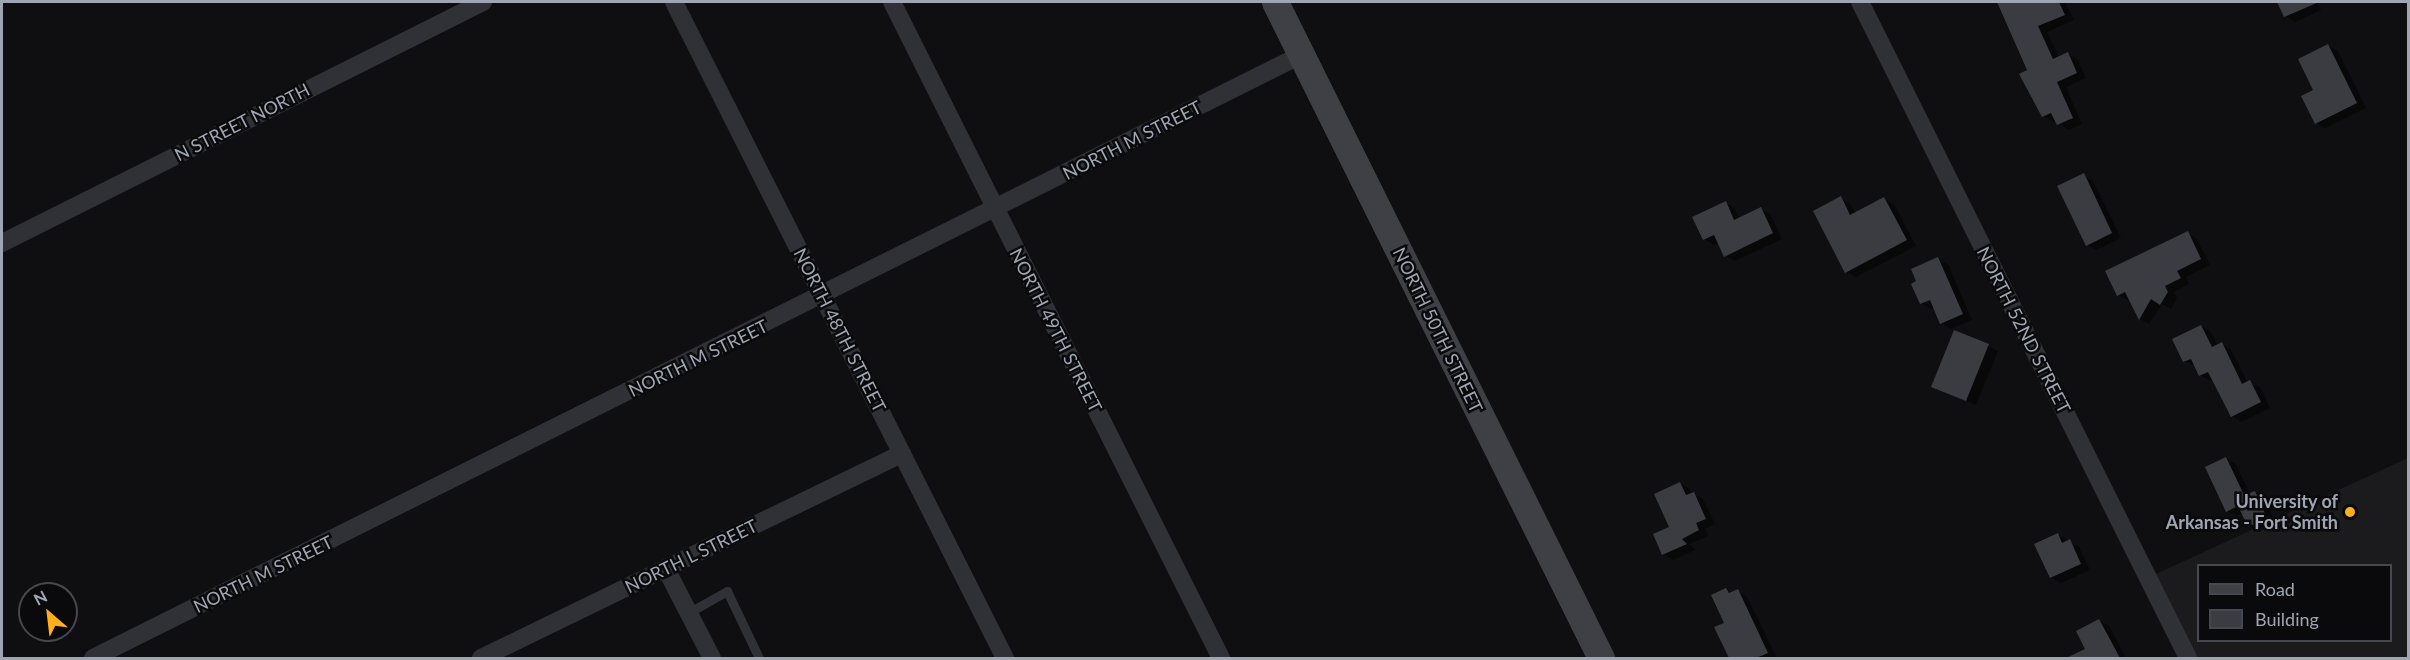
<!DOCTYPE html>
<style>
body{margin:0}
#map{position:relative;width:2410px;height:660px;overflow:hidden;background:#0f0f11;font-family:Lato,sans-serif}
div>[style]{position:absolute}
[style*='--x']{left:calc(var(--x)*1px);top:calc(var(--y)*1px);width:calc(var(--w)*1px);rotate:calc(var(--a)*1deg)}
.built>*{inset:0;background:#1b1b1e}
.shadow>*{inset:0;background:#0007}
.building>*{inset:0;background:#3b3c41}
.lane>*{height:9px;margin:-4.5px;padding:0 4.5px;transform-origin:4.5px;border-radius:4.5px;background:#303136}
.street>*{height:18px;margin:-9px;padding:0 9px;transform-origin:9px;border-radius:9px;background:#303136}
.secondary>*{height:27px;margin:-13.5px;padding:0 13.5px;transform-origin:13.5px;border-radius:13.5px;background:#3e4046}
.dots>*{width:16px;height:16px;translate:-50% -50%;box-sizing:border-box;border:3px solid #0a0a0c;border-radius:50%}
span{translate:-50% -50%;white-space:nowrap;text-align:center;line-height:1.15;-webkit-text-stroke:5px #0a0a0c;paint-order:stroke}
.street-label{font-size:18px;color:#9fa5b3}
.poi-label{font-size:18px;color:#9fa5b3;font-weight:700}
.right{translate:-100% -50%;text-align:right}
.frame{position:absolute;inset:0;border:3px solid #9fa5b3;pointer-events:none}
.legend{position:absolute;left:2197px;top:564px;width:195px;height:78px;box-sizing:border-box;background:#0a0a0c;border:2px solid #46484f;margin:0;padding:8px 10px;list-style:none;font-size:18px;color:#9fa5b3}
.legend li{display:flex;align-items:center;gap:12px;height:30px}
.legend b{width:30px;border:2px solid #46484f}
.north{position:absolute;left:18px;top:582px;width:60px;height:60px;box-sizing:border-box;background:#0a0a0c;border:2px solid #46484f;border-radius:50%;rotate:332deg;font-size:16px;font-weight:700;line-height:24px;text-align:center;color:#9fa5b3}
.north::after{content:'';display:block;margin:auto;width:21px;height:27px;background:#ffb019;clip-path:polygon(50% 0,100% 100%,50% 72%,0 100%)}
</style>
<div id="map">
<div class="built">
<div style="clip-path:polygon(evenodd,2408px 458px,2408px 658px,2196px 658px,2156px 574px,2408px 458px,2198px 566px,2390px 566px,2390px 640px,2198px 640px,2198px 566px)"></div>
</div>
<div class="shadow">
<div style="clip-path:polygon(1998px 2px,2065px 2px,2074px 20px,2047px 32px,2059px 58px,2068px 54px,2078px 60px,2086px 78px,2066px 87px,2082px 124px,2068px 130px,2056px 120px,2053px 122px,2043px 116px,2021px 74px,2029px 71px)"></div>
<div style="clip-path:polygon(2279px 2px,2317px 2px,2321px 10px,2295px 22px,2285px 16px)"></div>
<div style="clip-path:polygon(2328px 46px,2338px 51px,2366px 108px,2325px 128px,2316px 123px,2315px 90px)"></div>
<div style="clip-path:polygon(2083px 175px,2093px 181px,2121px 238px,2096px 250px,2087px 245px)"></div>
<div style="clip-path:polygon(1841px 198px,1850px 204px,1856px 214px,1884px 199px,1894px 204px,1916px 246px,1856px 277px,1846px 272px)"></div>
<div style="clip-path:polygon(1726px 203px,1735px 209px,1740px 219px,1761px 209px,1770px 214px,1782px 239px,1735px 261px,1725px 256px,1719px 243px,1714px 245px,1704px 239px)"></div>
<div style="clip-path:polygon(2188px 233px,2197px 239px,2210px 265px,2186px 277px,2189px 284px,2174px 292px,2177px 298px,2171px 309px,2162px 304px,2149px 324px,2140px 319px,2130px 299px,2128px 300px,2118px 295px)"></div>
<div style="clip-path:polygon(evenodd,1938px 259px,1948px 264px,1972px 320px,1951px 329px,1942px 323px,1935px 307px,1931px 309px,1921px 303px,1918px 282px,1938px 259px,1937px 299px,1925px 304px,1925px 301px,1937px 299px)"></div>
<div style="clip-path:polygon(2201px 326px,2211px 332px,2218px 346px,2222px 344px,2231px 350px,2248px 383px,2260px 387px,2270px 408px,2241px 422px,2232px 416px,2214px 379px,2210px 381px,2200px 375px,2196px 366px,2184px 361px)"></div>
<div style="clip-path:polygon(1988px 346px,1998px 351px,1976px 405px,1933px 387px)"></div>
<div style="clip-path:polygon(2226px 458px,2236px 464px,2250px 494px,2255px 492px,2264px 498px,2276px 523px,2259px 532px,2249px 526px,2243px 513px,2237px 516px,2227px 511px)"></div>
<div style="clip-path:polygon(1680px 483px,1690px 489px,1692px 494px,1703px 499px,1715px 524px,1705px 529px,1708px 536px,1690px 544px,1695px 550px,1673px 560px,1663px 554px)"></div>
<div style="clip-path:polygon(2058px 535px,2079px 547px,2090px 570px,2061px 583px,2051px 577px)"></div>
<div style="clip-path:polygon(1726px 590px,1733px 593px,1738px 591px,1747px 597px,1777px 658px,1730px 658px,1716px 628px,1726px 623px)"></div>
<div style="clip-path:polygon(2099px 621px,2109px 626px,2126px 658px,2081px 658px,2079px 654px,2087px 650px)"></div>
</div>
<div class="building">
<div style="clip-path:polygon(1997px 2px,2059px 2px,2065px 15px,2038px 26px,2053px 59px,2068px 52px,2077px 73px,2057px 82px,2073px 118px,2057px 125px,2051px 113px,2042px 117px,2019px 74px,2027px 70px)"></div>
<div style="clip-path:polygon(2277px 2px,2319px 2px,2284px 17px)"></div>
<div style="clip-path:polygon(2328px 44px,2357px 103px,2315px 124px,2301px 96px,2313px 90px,2298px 59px)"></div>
<div style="clip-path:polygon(2084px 173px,2112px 233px,2086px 246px,2057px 186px)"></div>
<div style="clip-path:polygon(1841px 196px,1850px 215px,1884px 197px,1907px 240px,1845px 273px,1813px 211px)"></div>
<div style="clip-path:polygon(1726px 201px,1734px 220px,1761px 207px,1773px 233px,1724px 257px,1714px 235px,1703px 240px,1692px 217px)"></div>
<div style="clip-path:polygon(2188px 231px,2201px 259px,2177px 271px,2181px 278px,2165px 286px,2168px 292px,2160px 305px,2151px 299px,2139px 320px,2125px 292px,2117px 296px,2105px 271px)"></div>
<div style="clip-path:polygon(1938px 257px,1963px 314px,1940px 324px,1930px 300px,1920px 304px,1911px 284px,1916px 281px,1911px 269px)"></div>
<div style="clip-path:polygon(2201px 325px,2212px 347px,2222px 342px,2242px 384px,2250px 380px,2261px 402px,2231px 417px,2208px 372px,2199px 376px,2191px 359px,2183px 362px,2172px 339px)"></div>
<div style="clip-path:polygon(1954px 330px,1989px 344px,1966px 401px,1931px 387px)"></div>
<div style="clip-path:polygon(2226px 457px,2244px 495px,2255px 491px,2267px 518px,2248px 527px,2238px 506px,2226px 512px,2205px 467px)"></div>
<div style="clip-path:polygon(1680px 482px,1686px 495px,1694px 492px,1706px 519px,1696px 523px,1699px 530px,1682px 539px,1687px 544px,1662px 555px,1653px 534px,1669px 527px,1654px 494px)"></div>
<div style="clip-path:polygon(2058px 533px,2062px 543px,2070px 539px,2081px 564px,2050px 578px,2034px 544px)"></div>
<div style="clip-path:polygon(1726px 588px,1729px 593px,1738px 589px,1768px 653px,1756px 658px,1729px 658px,1714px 627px,1724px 623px,1711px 595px)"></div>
<div style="clip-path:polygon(2099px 619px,2120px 658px,2066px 658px,2085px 649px,2076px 631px)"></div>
</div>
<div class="lane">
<div style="--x:688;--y:613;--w:45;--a:-29.4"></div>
<div style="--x:727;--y:591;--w:74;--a:64.5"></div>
</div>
<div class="street">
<div style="--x:674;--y:2;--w:735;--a:63.23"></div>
<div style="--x:892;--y:2;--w:734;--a:63.37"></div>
<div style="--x:1860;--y:2;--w:733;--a:63.43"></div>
<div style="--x:2;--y:243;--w:538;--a:-26.61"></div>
<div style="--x:666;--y:569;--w:100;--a:62.7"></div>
<div style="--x:93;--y:658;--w:1350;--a:-26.53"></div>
<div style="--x:481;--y:658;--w:468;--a:-25.9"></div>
</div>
<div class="secondary">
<div style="--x:1275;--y:2;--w:733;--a:63.57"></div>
</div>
<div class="dots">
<div style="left:2350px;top:512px;background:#ffb019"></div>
</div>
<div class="street-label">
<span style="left:242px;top:122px;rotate:-27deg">N STREET NORTH</span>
<span style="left:1132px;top:140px;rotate:-27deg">NORTH M STREET</span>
<span style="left:840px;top:330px;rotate:63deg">NORTH 48TH STREET</span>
<span style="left:1056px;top:330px;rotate:63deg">NORTH 49TH STREET</span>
<span style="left:1438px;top:330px;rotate:64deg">NORTH 50TH STREET</span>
<span style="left:2024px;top:330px;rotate:63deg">NORTH 52ND STREET</span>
<span style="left:698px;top:358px;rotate:-26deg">NORTH M STREET</span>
<span style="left:691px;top:556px;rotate:-26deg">NORTH L STREET</span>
<span style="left:263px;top:574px;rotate:-26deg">NORTH M STREET</span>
</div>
<div class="poi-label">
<span class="right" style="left:2338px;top:512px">University of<br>Arkansas - Fort Smith</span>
</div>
<div class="frame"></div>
<ul class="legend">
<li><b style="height:8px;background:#3e4046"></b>Road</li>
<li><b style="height:16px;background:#3b3c41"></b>Building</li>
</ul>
<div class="north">N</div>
</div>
